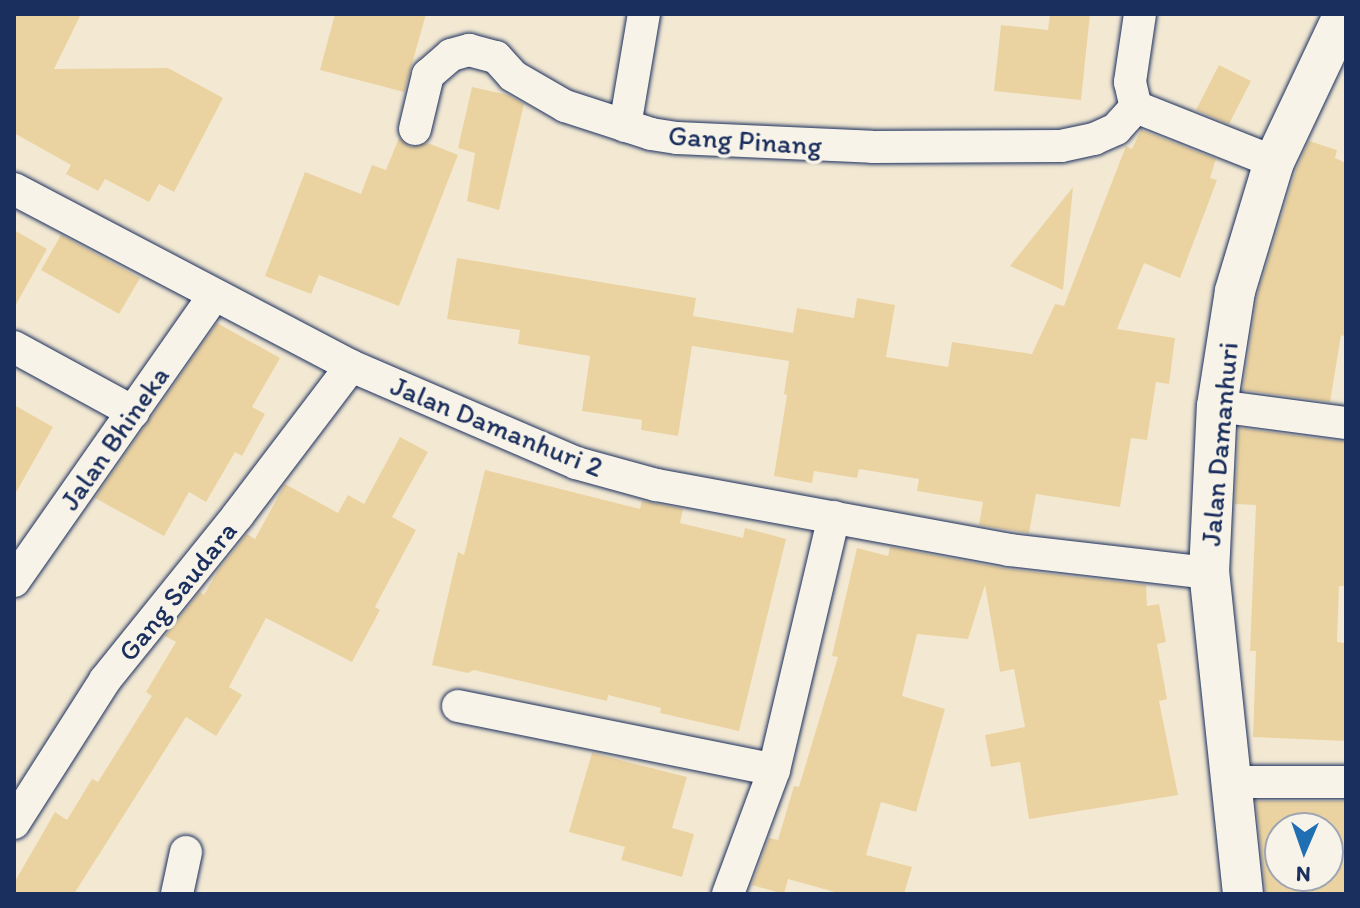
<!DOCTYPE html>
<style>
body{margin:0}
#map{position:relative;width:1360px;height:908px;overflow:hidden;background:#f3e9d3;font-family:Itim,sans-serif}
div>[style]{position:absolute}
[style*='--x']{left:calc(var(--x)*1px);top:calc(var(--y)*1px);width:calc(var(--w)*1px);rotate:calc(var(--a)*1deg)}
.building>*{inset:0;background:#ebd3a1}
.roads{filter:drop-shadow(0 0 2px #1b2f5e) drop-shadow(0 0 2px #1b2f5e)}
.minor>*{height:32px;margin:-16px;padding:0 16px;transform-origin:16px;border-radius:16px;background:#f7f3e8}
.tertiary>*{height:40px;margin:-20px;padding:0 20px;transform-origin:20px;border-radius:20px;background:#f7f3e8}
span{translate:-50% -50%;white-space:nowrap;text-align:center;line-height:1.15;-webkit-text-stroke:7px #f7f3e8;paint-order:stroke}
.street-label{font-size:28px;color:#1b2f5e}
.frame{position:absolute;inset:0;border:16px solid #1b2f5e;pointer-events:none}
.north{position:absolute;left:1264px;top:812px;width:80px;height:80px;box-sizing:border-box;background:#f7f3e8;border:2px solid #9fa5b1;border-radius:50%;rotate:182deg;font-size:22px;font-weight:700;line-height:32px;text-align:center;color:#1b2f5e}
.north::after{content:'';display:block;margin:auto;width:28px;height:36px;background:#1f6fb2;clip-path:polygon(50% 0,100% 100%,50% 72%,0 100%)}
</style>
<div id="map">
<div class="building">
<div style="clip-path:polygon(14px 14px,81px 14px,54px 69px,168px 68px,223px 98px,174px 192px,159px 184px,149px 202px,105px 179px,98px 191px,66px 174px,71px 165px,14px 133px)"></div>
<div style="clip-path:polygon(335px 14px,426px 14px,404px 92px,320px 70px)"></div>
<div style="clip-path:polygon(1050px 14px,1090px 14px,1081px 100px,994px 91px,1001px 25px,1048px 30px)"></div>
<div style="clip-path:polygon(1219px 65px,1251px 81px,1229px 124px,1196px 110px)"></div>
<div style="clip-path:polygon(472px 87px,508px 95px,524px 104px,499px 210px,467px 201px,475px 153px,458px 148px)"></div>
<div style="clip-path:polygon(1141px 130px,1216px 159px,1210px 178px,1217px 180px,1180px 278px,1144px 263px,1117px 329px,1175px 338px,1169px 384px,1156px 382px,1147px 440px,1131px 438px,1120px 507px,1036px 494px,1029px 533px,979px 525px,983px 502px,917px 491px,919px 479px,859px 469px,857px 478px,814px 471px,812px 483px,774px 476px,787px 395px,784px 394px,789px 361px,692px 346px,678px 436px,641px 430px,642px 420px,582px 411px,590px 356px,518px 344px,520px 330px,447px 319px,457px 258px,696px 298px,693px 316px,793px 333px,797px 308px,854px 318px,857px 298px,895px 305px,886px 357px,948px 367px,952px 342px,1032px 354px,1055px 304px,1064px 306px,1126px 146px,1132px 149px)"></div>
<div style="clip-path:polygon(399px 138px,410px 147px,428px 143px,458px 155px,399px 306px,319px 275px,311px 294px,265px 276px,305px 172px,361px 194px,372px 165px,386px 170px)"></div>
<div style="clip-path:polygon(1309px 141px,1337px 150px,1335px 158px,1346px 163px,1346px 337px,1341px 335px,1330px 402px,1243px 390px,1257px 296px,1296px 170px)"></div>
<div style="clip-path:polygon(1073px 187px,1063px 290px,1010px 266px)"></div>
<div style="clip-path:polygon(14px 230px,47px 249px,14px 308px)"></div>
<div style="clip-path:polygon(61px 235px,140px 278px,119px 314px,41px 270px)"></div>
<div style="clip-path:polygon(217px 323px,280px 358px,252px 407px,265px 414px,242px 456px,235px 452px,206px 502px,189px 492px,164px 536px,95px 498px)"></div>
<div style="clip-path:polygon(14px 405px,53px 427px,14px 496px)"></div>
<div style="clip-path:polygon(1239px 428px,1346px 442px,1346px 586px,1339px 586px,1337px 642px,1346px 643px,1346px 741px,1253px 737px,1256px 651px,1250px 651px,1256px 505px,1235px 504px)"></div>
<div style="clip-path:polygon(400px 437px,428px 452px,392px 517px,416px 530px,375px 607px,380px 610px,352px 662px,266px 618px,229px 687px,242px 695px,216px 736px,186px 717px,74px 894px,14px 894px,14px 883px,55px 812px,67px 820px,92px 779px,98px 782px,152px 696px,146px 692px,176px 642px,165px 636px,200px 592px,204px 595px,217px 572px,247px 534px,255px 539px,285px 484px,338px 513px,348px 495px,364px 504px)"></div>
<div style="clip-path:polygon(485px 470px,640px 509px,642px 501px,683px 509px,680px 523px,743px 538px,745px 528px,786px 539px,739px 731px,660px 713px,661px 708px,608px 695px,607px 701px,474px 670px,468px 673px,432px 665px,458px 552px,464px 555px)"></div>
<div style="clip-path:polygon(890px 547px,1007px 569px,1146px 585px,1147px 606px,1159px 604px,1166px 642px,1157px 644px,1167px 699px,1159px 701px,1178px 795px,1029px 819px,1020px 762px,991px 767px,985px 735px,1025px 727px,1014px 669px,1000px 672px,985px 585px,968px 639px,917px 634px,902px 696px,945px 709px,916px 812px,881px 802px,866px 855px,912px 867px,904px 894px,842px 894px,788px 879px,784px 894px,752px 885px,769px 838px,778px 840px,794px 786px,799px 787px,838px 657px,832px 656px,857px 548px,888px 556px)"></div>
<div style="clip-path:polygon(592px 753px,687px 777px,672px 828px,694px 834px,682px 877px,621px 860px,625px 847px,569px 832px)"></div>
<div style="clip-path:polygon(evenodd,1256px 801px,1346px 801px,1346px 894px,1266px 894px,1256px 801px,1280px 828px,1328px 828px,1328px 876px,1280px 876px,1280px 828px)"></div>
</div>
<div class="roads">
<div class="minor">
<div style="--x:1140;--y:14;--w:69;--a:98.4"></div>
<div style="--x:1130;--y:82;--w:26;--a:77"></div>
<div style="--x:1136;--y:107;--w:149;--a:21.7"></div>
<div style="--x:625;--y:126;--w:114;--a:-80.4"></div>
<div style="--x:415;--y:129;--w:56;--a:-76.5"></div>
<div style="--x:428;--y:75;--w:30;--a:-41"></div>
<div style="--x:451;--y:55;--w:19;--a:-16"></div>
<div style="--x:469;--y:50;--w:28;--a:15"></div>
<div style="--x:496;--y:57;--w:25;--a:48"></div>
<div style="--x:513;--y:76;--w:60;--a:30"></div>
<div style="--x:565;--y:106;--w:90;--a:18"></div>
<div style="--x:651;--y:134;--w:26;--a:9"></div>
<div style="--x:677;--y:138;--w:195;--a:2.6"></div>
<div style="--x:872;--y:147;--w:189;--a:-0.3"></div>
<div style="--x:1061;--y:146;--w:34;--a:-12"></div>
<div style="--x:1094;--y:139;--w:24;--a:-24"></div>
<div style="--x:1116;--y:129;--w:30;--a:-48"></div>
<div style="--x:14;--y:189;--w:381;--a:27.7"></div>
<div style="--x:351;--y:366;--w:245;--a:23.3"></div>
<div style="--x:576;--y:463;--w:83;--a:15.4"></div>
<div style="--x:656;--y:485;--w:359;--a:10.4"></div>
<div style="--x:1009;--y:550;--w:201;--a:6.6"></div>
<div style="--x:14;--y:347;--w:136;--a:28.6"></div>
<div style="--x:1217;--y:406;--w:130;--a:7.5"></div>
<div style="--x:14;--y:581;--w:349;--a:-55"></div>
<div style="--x:458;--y:706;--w:322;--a:11.4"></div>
<div style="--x:1234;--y:782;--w:112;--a:0"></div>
<div style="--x:14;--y:823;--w:169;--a:-57.5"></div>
<div style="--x:105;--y:680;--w:212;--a:-51.1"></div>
<div style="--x:238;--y:515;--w:187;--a:-52.8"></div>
<div style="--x:177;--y:894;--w:43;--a:-77.9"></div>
<div style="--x:728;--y:894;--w:132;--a:-69.6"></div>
<div style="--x:774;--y:770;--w:260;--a:-76.7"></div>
</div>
<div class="tertiary">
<div style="--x:1243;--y:894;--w:323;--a:-96"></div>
<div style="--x:1209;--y:573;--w:167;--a:-87.3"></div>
<div style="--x:1217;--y:406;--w:116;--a:-81.1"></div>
<div style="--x:1235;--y:291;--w:135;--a:-73.2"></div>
<div style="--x:1274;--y:162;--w:164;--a:-64.7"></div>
</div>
</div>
<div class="street-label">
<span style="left:745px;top:140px;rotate:4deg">Gang Pinang</span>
<span style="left:497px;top:426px;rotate:22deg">Jalan Damanhuri 2</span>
<span style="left:114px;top:438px;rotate:-55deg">Jalan Bhineka</span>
<span style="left:1219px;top:444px;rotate:-85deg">Jalan Damanhuri</span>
<span style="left:177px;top:591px;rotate:-51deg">Gang Saudara</span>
</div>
<div class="frame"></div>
<div class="north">N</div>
</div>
